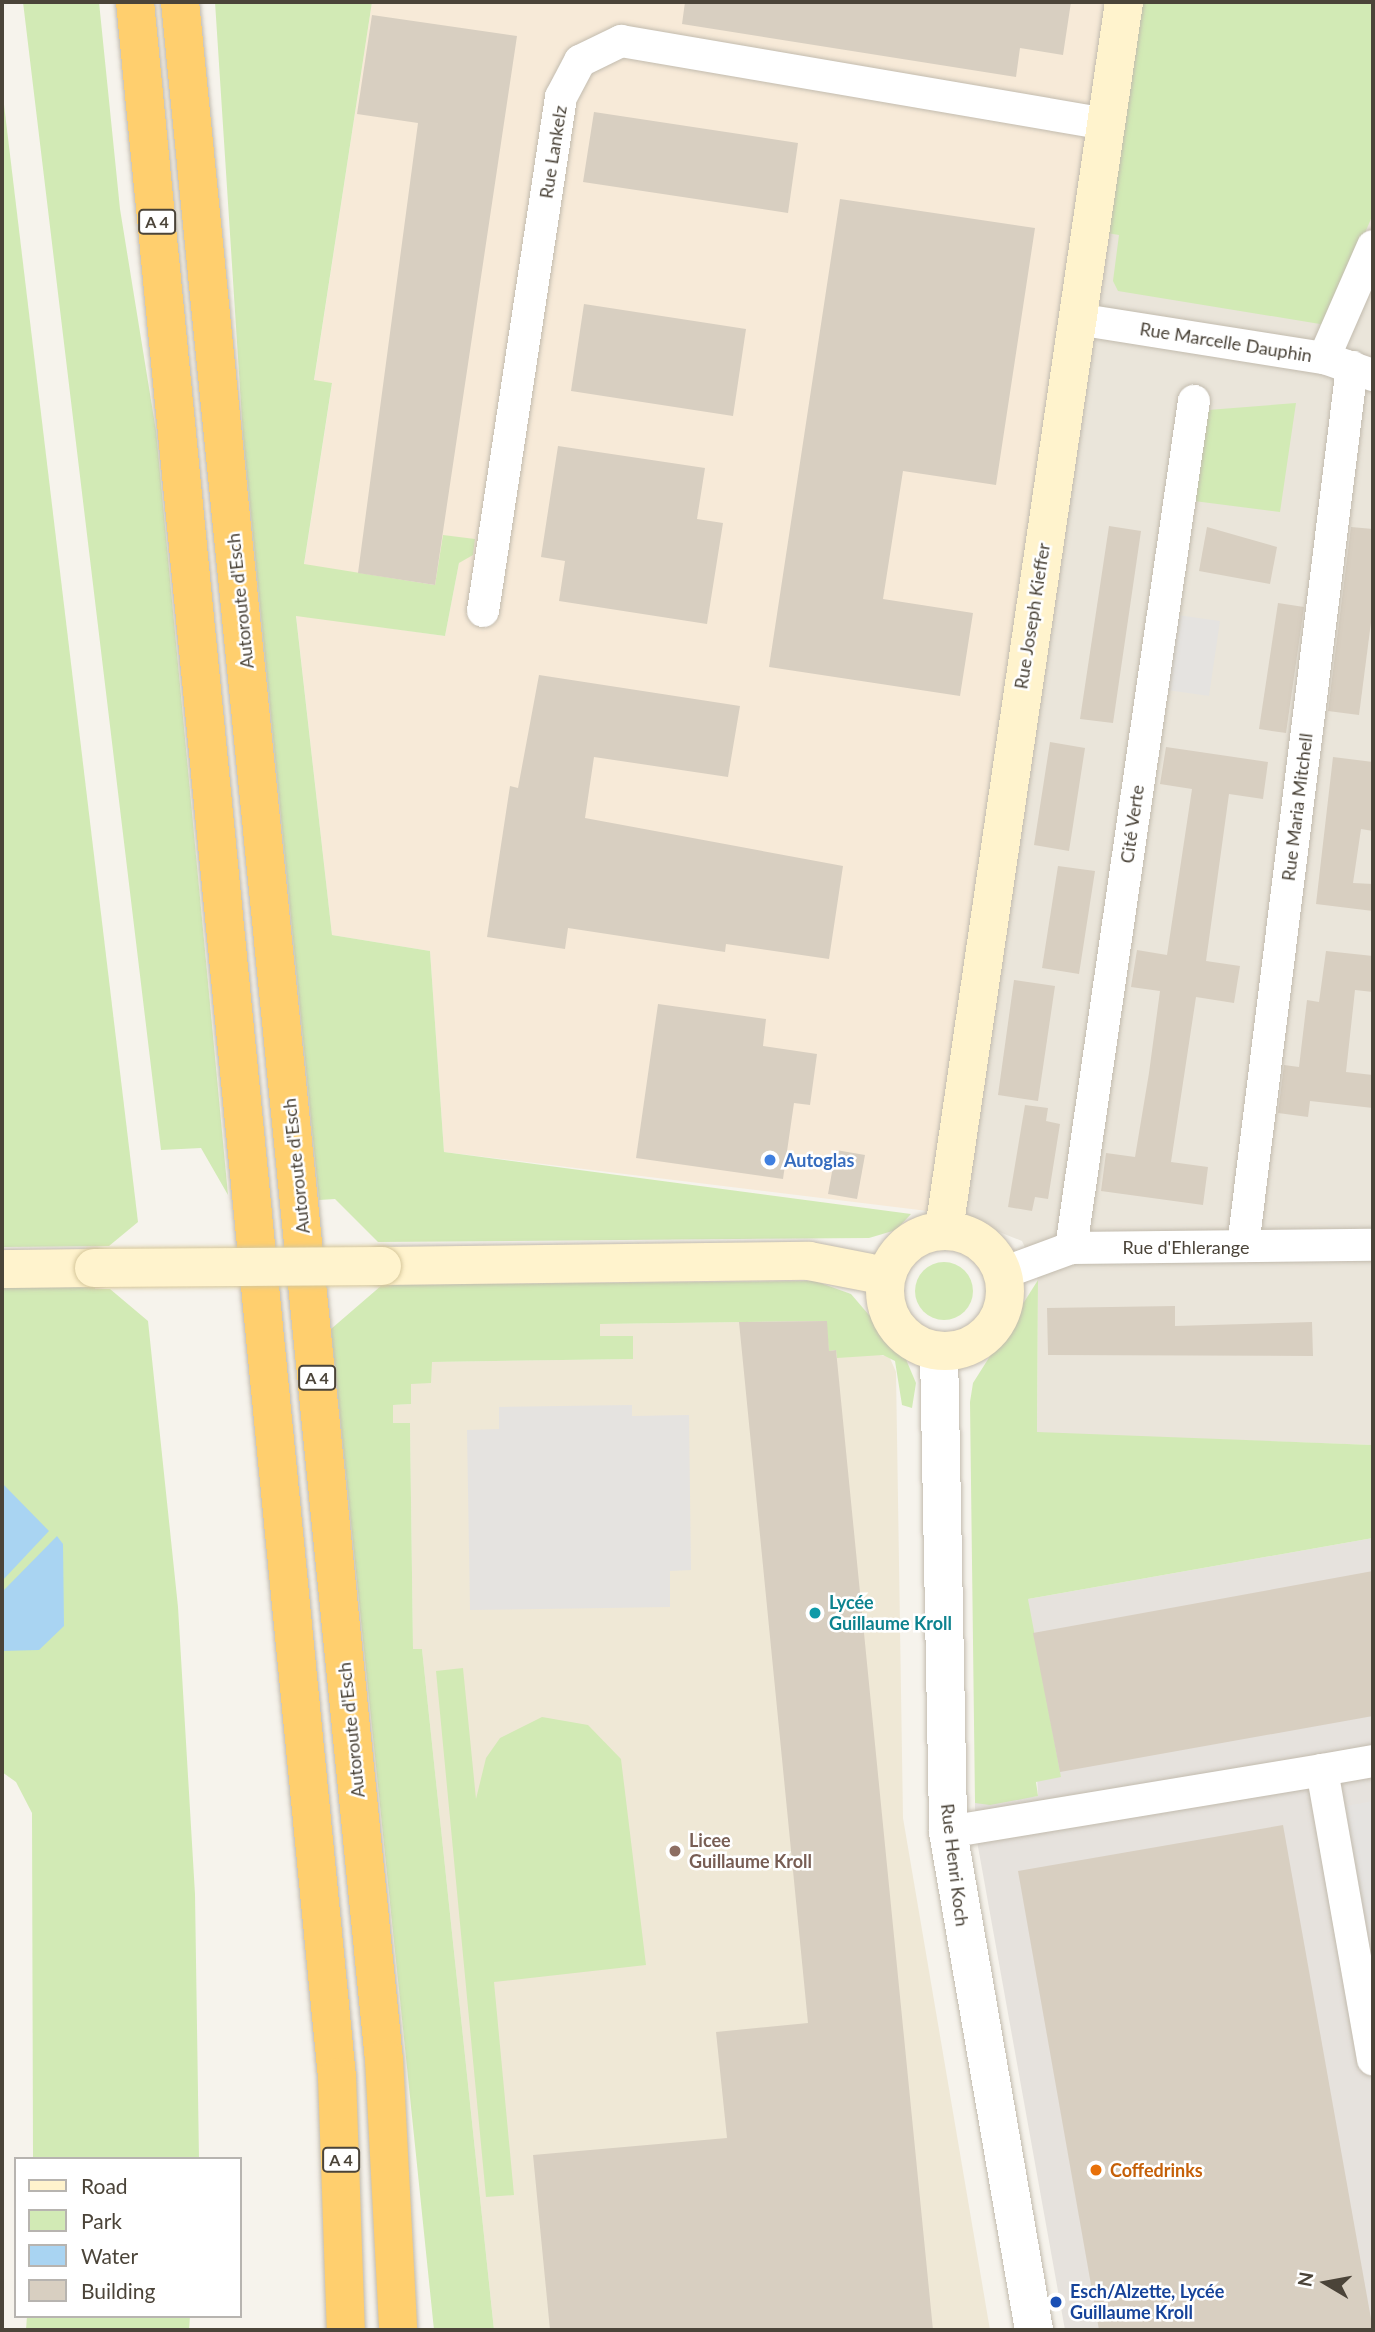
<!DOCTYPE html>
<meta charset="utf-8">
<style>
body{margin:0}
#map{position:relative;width:1375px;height:2332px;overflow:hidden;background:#f6f3ec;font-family:Lato,sans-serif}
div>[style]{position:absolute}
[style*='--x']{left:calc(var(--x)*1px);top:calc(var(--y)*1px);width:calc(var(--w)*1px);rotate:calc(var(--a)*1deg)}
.residential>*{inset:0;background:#eae5da}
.commercial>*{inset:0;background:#f7ead8}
.industrial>*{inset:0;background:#e6e2dd}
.education>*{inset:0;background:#efe8d6}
.green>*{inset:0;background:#d2eab5}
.round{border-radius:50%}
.parking>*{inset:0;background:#e5e3e0}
.water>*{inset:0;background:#a9d4f2}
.building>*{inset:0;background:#d8cfc1}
.roads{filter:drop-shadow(0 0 2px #c2bbae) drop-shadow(0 0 2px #c2bbae)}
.minor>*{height:32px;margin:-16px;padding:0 16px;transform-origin:16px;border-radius:16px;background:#fff}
.tertiary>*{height:38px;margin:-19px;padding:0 19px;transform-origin:19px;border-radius:19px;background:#fff}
.secondary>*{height:38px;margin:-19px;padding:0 19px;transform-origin:19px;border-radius:19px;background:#fff3cd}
.secondary>.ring{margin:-19px;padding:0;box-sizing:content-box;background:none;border:38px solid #fff3cd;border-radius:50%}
.motorway>*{height:38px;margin:-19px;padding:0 19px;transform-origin:19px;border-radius:19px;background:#ffcf6e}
.bridges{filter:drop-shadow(0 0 2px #d6c79b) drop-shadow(0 0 2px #d6c79b)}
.secondary-bridge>*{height:38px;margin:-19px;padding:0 19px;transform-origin:19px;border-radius:19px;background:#fff3cd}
.dots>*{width:19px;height:19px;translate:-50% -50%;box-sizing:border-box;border:4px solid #fff;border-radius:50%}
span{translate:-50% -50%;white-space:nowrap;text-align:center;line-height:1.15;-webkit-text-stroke:5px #fff;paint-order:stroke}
.shield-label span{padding:2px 5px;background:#fff;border:2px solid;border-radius:5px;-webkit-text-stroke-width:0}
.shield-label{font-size:16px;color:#4b4439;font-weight:700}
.street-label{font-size:18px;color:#4b4439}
.shop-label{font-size:18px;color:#366cbe;font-weight:700}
.left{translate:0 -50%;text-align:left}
.culture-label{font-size:18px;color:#0d838f;font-weight:700}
.education-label{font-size:18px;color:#785e54;font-weight:700}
.food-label{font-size:18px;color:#c56008;font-weight:700}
.transit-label{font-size:18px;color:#164399;font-weight:700}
.frame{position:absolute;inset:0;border:4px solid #4b4439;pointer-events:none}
.legend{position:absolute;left:14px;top:2157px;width:228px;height:161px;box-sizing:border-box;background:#fff;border:2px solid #b7b4b0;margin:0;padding:9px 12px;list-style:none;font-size:21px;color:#4b4439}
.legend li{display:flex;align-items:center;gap:14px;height:35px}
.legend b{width:35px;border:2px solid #b7b4b0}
.north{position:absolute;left:1291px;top:2248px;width:70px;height:70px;-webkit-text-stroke:5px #fff;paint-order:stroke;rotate:280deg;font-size:19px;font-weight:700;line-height:28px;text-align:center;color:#4b4439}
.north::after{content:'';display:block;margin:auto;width:24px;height:32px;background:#4b4439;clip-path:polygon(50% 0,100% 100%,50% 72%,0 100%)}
</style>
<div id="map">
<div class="residential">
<div style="clip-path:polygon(1373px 2px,1373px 1445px,1037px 1433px,1038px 1281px,1031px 1260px,1022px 1241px,957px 1215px,1089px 239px)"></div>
</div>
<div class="commercial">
<div style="clip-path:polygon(372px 2px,1124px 2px,944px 1213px,444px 1152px,430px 951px,332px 935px,296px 615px,445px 636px,459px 563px,475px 539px,435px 585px,304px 565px,332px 384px,314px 381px)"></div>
</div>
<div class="industrial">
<div style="clip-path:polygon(1373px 1538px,1373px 2330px,1065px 2330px,975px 1830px,975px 1803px,1038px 1796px,1028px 1599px)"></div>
</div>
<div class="education">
<div style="clip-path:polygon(827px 1321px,830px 1350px,889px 1356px,896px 1372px,903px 1818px,990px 2330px,494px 2330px,422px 1649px,413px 1650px,410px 1423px,393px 1423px,393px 1405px,410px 1404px,410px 1384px,431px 1362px,633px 1359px,599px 1336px,600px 1324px)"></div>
</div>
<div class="green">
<div style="clip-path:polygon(23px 2px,99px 2px,120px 209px,156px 431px,228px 1195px,201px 1148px,161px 1150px)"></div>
<div style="clip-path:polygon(215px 2px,372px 2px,314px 380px,332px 383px,304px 564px,435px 585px,443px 535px,475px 539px,473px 555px,459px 563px,445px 636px,296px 616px,332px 935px,430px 951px,444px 1152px,911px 1214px,896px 1230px,869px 1238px,378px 1242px,335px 1199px,319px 1200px,243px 435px)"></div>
<div style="clip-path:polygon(1141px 2px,1373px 2px,1373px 214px,1326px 325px,1118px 291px,1113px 281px,1119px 235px,1107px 233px)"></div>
<div style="clip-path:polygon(2px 88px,138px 1222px,109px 1246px,2px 1247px)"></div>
<div style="clip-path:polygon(1296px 403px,1280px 512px,1194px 501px,1208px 410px)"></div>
<div class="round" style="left:915px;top:1262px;width:58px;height:58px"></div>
<div style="clip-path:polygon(1038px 1280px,1037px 1432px,1373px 1445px,1373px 1538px,1028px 1599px,1061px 1777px,1036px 1782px,1038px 1796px,990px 1805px,975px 1803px,970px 1402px,973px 1383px)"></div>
<div style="clip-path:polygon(815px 1281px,851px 1294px,905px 1357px,916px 1383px,912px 1408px,902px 1405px,895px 1361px,883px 1355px,837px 1358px,836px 1350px,829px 1351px,826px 1321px,600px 1324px,600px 1336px,633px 1336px,633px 1359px,432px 1362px,431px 1383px,411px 1384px,411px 1404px,393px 1405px,393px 1423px,410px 1423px,413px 1649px,422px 1649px,494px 2330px,434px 2330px,331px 1329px,382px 1285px)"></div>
<div style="clip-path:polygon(95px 1282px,95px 1289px,110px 1289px,148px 1321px,178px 1607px,195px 1894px,199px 2159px,33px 2159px,32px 1813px,16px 1782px,2px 1772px,2px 1284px)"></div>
<div style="clip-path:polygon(463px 1668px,476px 1799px,486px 1758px,500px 1738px,542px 1717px,588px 1725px,621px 1759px,646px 1965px,494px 1982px,514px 2195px,486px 2197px,436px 1671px)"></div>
<div style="clip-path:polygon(27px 2316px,190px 2316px,189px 2330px,26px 2330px)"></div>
</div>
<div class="parking">
<div style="clip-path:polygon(1177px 615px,1220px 621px,1209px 696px,1167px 690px)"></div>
<div style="clip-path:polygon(632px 1405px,632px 1416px,689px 1415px,691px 1570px,670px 1571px,670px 1607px,470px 1610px,467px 1430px,499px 1429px,499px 1407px)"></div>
<div style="clip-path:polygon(1373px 1801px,1373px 1984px,1341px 1807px)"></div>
</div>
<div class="water">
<div style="clip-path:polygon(2px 1483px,49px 1531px,2px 1581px)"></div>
<div style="clip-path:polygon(57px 1536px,63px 1544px,64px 1626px,39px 1650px,2px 1651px,2px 1592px)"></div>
</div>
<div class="building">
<div style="clip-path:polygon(685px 2px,1071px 2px,1063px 55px,1020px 48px,1016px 77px,682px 24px)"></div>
<div style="clip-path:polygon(372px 15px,517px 36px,435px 585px,358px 573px,418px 123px,357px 114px)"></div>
<div style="clip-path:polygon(594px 112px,798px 143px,788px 213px,583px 182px)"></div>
<div style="clip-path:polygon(840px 199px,1035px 228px,996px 485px,903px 471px,883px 599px,973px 613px,960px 696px,769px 667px)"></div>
<div style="clip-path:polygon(584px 304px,746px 329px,733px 416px,571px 391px)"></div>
<div style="clip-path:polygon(558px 446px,705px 468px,697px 519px,723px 523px,707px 624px,559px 601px,565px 561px,541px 557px)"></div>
<div style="clip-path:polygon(1109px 526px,1141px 531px,1113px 723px,1080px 719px)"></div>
<div style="clip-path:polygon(1207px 527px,1277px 547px,1270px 584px,1199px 571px)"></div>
<div style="clip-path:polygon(1351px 527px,1373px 529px,1373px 607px,1359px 715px,1328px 711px)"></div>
<div style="clip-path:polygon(1278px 603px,1304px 607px,1286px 733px,1259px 729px)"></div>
<div style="clip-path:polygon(539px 675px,740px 706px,728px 777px,594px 757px,585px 818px,843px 866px,829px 959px,726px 944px,725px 952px,568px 928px,565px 949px,487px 937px,510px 786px,518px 788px)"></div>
<div style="clip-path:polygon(1050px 742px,1085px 748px,1069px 851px,1034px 845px)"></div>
<div style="clip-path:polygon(1166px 747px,1268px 762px,1263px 799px,1229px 794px,1206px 961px,1240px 966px,1234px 1003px,1196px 997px,1171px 1162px,1208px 1167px,1203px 1205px,1101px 1191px,1106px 1153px,1135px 1157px,1149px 1073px,1160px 991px,1131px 987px,1137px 950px,1167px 955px,1192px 789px,1160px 784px)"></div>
<div style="clip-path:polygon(1333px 757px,1373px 762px,1373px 831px,1361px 829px,1353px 883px,1373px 884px,1373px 911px,1316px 904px)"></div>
<div style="clip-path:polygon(1058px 866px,1095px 871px,1079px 974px,1042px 968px)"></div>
<div style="clip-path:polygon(1326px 951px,1373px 956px,1373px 992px,1355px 990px,1346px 1072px,1373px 1075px,1373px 1108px,1310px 1101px,1308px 1117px,1278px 1113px,1284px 1065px,1299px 1067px,1307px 1000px,1319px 1002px)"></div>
<div style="clip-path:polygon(1014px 980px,1055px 986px,1038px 1101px,998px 1095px)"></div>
<div style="clip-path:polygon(658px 1004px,766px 1019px,763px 1046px,817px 1054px,810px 1105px,794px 1103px,783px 1179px,636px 1158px)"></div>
<div style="clip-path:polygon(1025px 1105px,1048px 1108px,1046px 1121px,1060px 1124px,1048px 1199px,1035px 1197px,1032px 1211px,1008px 1207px)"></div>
<div style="clip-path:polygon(836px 1150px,865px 1155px,857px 1199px,828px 1194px)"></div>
<div style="clip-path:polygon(1175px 1306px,1175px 1326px,1312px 1322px,1313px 1356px,1048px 1355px,1047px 1308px)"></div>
<div style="clip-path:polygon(827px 1321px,829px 1351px,836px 1350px,933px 2330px,550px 2330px,533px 2155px,727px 2138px,716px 2032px,808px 2023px,739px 1322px)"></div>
<div style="clip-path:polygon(1373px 1571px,1373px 1716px,1060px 1772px,1033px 1633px)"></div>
<div style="clip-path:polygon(1283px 1825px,1373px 2330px,1099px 2330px,1018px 1871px)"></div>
</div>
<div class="roads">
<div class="minor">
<div style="--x:1077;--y:319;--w:250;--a:9"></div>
<div style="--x:1324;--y:358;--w:52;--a:19.1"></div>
<div style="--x:1324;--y:358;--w:122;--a:-66.4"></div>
<div style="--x:483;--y:611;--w:520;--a:-81.37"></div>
<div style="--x:561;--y:97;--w:41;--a:-62.2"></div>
<div style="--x:580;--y:61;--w:46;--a:-26"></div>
<div style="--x:621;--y:41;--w:492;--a:9.7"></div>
<div style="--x:1243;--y:1246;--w:886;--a:-82.93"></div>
<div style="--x:1071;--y:1248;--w:856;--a:-81.74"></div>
<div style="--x:1003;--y:1273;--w:72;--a:-20.2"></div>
<div style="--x:1071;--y:1248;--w:302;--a:-0.6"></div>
<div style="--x:1322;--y:1770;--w:52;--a:-10"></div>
<div style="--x:948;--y:1832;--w:379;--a:-9.4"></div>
<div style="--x:1322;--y:1770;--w:294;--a:80"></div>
</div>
<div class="tertiary">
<div style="--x:939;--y:1352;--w:480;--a:88.9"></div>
<div style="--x:948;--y:1832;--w:505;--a:80.2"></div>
</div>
<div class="secondary">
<div style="--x:944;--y:1230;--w:1241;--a:-81.66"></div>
<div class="ring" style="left:885px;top:1231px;width:82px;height:82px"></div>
<div style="--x:382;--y:1266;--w:427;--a:-0.7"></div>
<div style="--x:809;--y:1261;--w:78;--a:11"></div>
<div style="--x:2;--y:1269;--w:92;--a:-0.6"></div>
</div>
<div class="motorway">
<div style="--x:135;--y:2;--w:2085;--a:84.44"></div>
<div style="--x:337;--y:2077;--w:253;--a:88"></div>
<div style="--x:180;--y:2;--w:2067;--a:84.34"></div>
<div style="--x:384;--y:2059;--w:271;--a:87"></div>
</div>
</div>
<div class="bridges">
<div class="secondary-bridge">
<div style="--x:94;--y:1268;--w:288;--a:-0.4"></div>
</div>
</div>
<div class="dots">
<div style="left:770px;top:1160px;background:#3f7fe0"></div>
<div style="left:815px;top:1613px;background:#0f9aa8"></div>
<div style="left:675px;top:1851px;background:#8d6e63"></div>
<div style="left:1096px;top:2170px;background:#e8710a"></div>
<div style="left:1056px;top:2302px;background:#1a4fb4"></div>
</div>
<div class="shield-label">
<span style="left:157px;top:222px">A 4</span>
<span style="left:317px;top:1378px">A 4</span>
<span style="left:341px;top:2160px">A 4</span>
</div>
<div class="street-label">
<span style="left:553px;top:152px;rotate:-81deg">Rue Lankelz</span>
<span style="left:1226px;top:342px;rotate:9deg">Rue Marcelle Dauphin</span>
<span style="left:240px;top:601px;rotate:-96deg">Autoroute d'Esch</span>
<span style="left:1032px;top:616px;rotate:-81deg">Rue Joseph Kieffer</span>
<span style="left:1297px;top:807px;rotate:-83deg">Rue Maria Mitchell</span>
<span style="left:1132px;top:824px;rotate:-82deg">Cité Verte</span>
<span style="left:296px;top:1166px;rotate:-96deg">Autoroute d'Esch</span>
<span style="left:1186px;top:1247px">Rue d'Ehlerange</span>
<span style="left:351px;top:1730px;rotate:-96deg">Autoroute d'Esch</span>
<span style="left:955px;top:1865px;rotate:83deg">Rue Henri Koch</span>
</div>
<div class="shop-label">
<span class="left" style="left:784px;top:1160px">Autoglas</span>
</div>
<div class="culture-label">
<span class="left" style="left:829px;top:1613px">Lycée<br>Guillaume Kroll</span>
</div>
<div class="education-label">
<span class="left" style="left:689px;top:1851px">Licee<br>Guillaume Kroll</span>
</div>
<div class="food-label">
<span class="left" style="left:1110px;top:2170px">Coffedrinks</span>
</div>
<div class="transit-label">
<span class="left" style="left:1070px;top:2302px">Esch/Alzette, Lycée<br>Guillaume Kroll</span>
</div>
<div class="frame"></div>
<ul class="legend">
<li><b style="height:9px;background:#fff3cd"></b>Road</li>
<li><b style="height:19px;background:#d2eab5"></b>Park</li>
<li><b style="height:19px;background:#a9d4f2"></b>Water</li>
<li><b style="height:19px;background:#d8cfc1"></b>Building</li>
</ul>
<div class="north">N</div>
</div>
